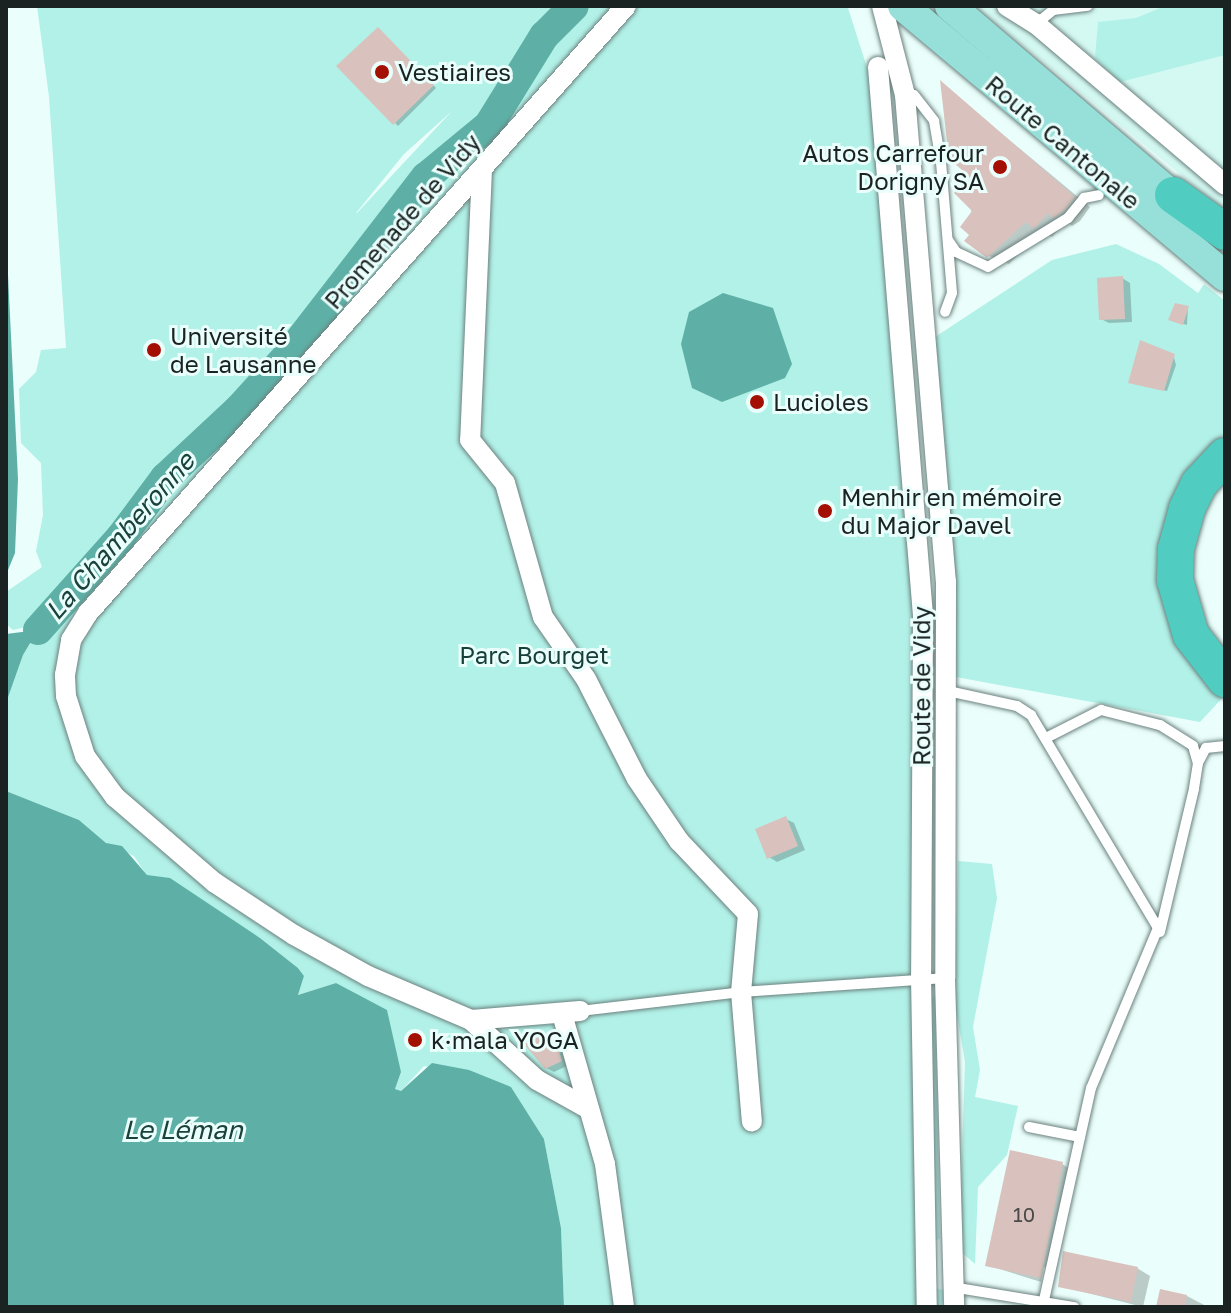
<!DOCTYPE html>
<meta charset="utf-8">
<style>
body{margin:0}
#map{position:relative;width:1231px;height:1313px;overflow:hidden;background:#eafefb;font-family:"Golos Text",sans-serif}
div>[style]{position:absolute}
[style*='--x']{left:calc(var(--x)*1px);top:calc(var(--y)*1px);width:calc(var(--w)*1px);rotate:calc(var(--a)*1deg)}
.built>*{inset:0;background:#d4f8f2}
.green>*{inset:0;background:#b2f1e8}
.water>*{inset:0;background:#5eb0a7}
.shadow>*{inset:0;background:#0003}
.river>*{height:30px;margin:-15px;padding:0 15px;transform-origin:15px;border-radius:15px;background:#5eb0a7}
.building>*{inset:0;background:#d9c2bd}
.roads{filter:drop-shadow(0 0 2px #6b817e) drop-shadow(0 0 2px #6b817e)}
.lane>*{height:10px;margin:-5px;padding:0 5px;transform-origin:5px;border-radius:5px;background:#fff}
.street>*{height:20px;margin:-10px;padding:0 10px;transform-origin:10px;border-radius:10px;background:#fff}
.primary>*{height:30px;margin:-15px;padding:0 15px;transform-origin:15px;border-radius:15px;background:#97e0d9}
.highway>*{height:36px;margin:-18px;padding:0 18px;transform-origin:18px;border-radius:18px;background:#51ccc0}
.dots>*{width:22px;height:22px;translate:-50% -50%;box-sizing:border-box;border:4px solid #eafefb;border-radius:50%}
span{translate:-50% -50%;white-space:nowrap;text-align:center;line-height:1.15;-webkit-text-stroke:6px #eafefb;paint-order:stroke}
.number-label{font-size:20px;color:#4a4b49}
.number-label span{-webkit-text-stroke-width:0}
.poi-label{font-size:24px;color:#1a2322}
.left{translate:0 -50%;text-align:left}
.right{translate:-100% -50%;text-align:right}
.street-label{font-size:24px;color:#1a2322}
.park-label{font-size:24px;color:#173e3a}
.water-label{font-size:26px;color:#1a413c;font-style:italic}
.frame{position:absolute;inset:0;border:8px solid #1a2322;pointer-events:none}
</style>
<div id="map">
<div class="built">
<div style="clip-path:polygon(975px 6px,1225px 6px,1225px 211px)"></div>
</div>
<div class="green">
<div style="clip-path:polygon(evenodd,37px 6px,848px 8px,878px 102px,918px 590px,917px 994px,935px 997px,940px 1239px,922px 1243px,923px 1286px,944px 1290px,942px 1307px,564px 1307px,561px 1228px,544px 1139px,511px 1087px,424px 1066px,401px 1091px,395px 1089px,401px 1072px,336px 983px,298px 995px,304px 976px,298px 968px,260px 938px,147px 876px,134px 856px,106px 843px,79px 820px,6px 791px,6px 703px,23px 655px,43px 623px,13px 630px,6px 624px,6px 592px,42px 567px,36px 551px,43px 515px,41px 463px,21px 443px,19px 389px,36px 372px,41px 350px,66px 348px,49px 97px,37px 6px,452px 111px,357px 213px,356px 213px,404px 154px,452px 111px)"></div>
<div style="clip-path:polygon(1165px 6px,1225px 6px,1225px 55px,1120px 82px,1095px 58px,1098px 22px,1136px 18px)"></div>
<div style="clip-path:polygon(1116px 244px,1159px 264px,1198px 293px,1204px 284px,1225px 301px,1225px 440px,1182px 476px,1157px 554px,1162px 602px,1176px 641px,1225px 695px,1200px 722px,956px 677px,935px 337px,1052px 260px)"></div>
<div style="clip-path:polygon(958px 861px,992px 864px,997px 898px,973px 1027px,980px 1070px,975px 1097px,1018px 1106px,1007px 1155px,978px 1187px,975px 1264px,959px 1250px,965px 1062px,954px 998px)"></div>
</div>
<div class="water">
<div style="clip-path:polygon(6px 234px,18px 479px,15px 553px,6px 575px)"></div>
<div style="clip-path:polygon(723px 293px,773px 308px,792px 364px,785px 378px,722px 402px,692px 388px,681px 344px,689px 312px)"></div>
<div style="clip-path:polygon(38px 630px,23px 655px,6px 703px,6px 634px)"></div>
<div style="clip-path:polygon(6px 791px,79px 820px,106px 843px,122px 846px,147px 875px,170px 878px,260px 938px,298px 968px,304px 976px,298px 995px,336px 983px,387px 1010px,401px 1072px,395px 1089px,401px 1091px,432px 1063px,469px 1070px,511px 1087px,544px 1139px,561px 1228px,564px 1307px,6px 1307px)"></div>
</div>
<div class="shadow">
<div style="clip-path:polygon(381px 31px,436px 88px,398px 126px,339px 66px)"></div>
<div style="clip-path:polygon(942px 84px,1090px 207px,1080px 221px,1072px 226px,1066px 222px,1052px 237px,1042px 231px,1009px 264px,981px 253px,972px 235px,970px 175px)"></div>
<div style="clip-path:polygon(1122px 278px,1130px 283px,1132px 322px,1109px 323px,1101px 319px)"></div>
<div style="clip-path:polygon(1188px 307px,1187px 325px,1174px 321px)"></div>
<div style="clip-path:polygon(1173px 354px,1176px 365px,1167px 391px,1134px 384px)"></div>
<div style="clip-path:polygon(786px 819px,794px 823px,805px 850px,777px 862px,769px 857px)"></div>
<div style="clip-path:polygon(553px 1032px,561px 1037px,569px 1065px,554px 1072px,546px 1068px)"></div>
<div style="clip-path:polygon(1062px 1164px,1074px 1171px,1056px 1270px,1044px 1267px,1041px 1282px,987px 1265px)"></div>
<div style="clip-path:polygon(1137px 1268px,1150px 1276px,1143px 1307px,1060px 1286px)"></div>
<div style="clip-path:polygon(1162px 1291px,1187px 1296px,1208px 1307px,1158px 1307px)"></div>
</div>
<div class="river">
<div style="--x:38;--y:630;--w:125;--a:-48.3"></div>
<div style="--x:121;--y:537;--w:74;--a:-53.3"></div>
<div style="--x:165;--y:478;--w:100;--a:-43"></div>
<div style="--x:238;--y:410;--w:76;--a:-47.7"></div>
<div style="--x:289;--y:354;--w:224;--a:-52.3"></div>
<div style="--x:426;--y:177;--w:82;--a:-39.5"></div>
<div style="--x:489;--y:125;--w:105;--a:-58.3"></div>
<div style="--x:544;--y:36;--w:42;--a:-45"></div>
</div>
<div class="building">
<div style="clip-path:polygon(378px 27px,434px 85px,393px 125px,336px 66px)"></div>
<div style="clip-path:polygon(940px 80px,1075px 197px,1063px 212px,1053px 218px,1048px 213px,1034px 229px,1026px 222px,987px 258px,964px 241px,969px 235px,960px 227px,972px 211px,954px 193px,968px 175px,949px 159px)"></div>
<div style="clip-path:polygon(1123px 276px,1125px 319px,1099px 320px,1097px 278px)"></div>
<div style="clip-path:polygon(1175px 303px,1189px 306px,1183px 325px,1168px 320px)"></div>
<div style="clip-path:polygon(1140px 340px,1175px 354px,1164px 391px,1128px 383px)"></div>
<div style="clip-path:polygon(786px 816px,798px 846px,767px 859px,755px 829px)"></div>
<div style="clip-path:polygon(553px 1030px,562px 1061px,545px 1069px,524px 1044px)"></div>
<div style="clip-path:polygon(1010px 1150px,1063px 1162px,1041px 1278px,985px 1266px)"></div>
<div style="clip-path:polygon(1063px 1251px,1138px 1267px,1131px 1302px,1058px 1287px)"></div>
<div style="clip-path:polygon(1160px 1289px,1187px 1295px,1185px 1307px,1156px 1307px)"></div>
</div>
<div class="roads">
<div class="lane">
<div style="--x:1036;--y:24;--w:22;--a:-39"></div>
<div style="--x:1053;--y:10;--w:35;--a:-7"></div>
<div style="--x:914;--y:95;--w:33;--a:52"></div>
<div style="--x:934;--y:121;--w:42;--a:80.3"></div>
<div style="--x:941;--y:162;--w:131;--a:85.2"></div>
<div style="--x:952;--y:293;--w:20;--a:110"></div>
<div style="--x:948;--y:240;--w:14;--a:56"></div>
<div style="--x:956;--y:252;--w:35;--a:25"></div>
<div style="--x:988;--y:267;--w:94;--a:-31.5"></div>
<div style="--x:1068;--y:218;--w:26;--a:-51"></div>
<div style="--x:1084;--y:198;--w:15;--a:-11"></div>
<div style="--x:948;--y:691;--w:71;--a:12.3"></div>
<div style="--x:1017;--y:706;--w:17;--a:33"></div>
<div style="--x:1031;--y:715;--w:248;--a:59.2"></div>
<div style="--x:1158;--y:928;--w:173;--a:112.7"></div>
<div style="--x:1091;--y:1088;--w:217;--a:102.5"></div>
<div style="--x:1046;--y:738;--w:62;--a:-27"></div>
<div style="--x:1101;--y:710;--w:61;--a:14.3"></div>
<div style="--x:1160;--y:725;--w:39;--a:32"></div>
<div style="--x:1193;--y:746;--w:18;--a:74"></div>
<div style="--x:1198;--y:763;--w:26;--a:99"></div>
<div style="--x:1194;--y:789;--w:147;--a:103.4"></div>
<div style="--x:1199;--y:761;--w:15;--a:-62"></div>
<div style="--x:1206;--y:748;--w:19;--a:-6"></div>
<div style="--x:580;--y:1011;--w:162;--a:-6.7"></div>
<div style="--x:741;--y:992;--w:204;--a:-3.9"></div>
<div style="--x:1029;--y:1127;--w:52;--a:11.1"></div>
<div style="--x:952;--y:1287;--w:124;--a:9.3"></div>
</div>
<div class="street">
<div style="--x:882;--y:6;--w:92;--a:75.5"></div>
<div style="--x:905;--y:95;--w:488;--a:85.2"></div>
<div style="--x:946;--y:581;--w:397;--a:90.1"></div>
<div style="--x:945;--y:978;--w:329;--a:88.4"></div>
<div style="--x:1007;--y:6;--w:34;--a:32"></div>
<div style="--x:1036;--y:24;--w:248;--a:40.4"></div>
<div style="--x:878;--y:67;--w:550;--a:85.31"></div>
<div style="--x:923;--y:615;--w:362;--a:90.3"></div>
<div style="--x:921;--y:977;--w:330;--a:89"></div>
<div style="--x:482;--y:169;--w:271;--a:92.5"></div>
<div style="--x:470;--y:440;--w:55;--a:50.9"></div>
<div style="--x:505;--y:483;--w:139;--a:74.2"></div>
<div style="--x:543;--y:617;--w:75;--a:55.3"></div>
<div style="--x:586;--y:679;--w:112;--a:63"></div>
<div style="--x:637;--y:779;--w:75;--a:55.9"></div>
<div style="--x:679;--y:841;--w:100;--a:46.6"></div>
<div style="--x:748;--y:914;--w:78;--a:95.1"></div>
<div style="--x:741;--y:992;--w:130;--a:85.2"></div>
<div style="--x:580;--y:1011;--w:109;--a:175.3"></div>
<div style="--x:471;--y:1020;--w:112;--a:-156.9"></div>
<div style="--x:368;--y:976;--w:85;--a:-151"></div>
<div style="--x:294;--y:935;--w:95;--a:-146.6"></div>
<div style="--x:215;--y:883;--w:132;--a:-139.3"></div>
<div style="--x:115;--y:797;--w:51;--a:-126.2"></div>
<div style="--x:85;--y:756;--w:63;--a:-107.6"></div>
<div style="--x:66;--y:696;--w:21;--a:-93"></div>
<div style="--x:65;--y:675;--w:36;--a:-80"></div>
<div style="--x:71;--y:640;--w:32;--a:-58"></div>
<div style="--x:88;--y:613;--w:811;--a:-48.45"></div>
<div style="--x:562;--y:1014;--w:156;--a:74"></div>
<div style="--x:605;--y:1164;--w:144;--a:82.4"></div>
<div style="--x:471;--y:1020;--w:89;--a:42.3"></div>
<div style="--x:537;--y:1080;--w:57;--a:29.2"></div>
</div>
<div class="primary">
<div style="--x:903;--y:6;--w:420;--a:40"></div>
<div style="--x:950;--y:6;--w:314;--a:40.5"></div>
</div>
<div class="highway">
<div style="--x:1173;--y:195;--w:64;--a:35.4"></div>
<div style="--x:1225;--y:456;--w:38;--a:133"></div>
<div style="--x:1199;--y:484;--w:28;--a:116"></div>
<div style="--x:1187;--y:509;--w:41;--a:105.4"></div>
<div style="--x:1176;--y:549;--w:31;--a:92"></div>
<div style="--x:1175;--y:580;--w:57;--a:73.8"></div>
<div style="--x:1191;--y:635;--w:56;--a:52.3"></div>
</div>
</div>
<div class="dots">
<div style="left:382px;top:72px;background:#a40f03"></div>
<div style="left:1000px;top:167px;background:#a40f03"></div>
<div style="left:154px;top:350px;background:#a40f03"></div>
<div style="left:757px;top:402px;background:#a40f03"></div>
<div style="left:825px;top:511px;background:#a40f03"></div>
<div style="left:415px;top:1040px;background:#a40f03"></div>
</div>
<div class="number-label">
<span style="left:1024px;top:1214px">10</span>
</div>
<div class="poi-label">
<span class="left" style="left:398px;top:72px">Vestiaires</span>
<span class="right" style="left:984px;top:167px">Autos Carrefour<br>Dorigny SA</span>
<span class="left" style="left:170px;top:350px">Université<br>de Lausanne</span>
<span class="left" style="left:773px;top:402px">Lucioles</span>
<span class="left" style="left:841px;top:511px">Menhir en mémoire<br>du Major Davel</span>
<span class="left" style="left:431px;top:1040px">k·mala YOGA</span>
</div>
<div class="street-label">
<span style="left:1063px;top:142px;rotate:40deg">Route Cantonale</span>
<span style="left:402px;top:221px;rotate:-49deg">Promenade de Vidy</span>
<span style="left:921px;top:686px;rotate:-90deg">Route de Vidy</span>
</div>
<div class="park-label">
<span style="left:534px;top:655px">Parc Bourget</span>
</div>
<div class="water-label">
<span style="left:120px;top:536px;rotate:-49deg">La Chamberonne</span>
<span style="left:183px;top:1130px">Le Léman</span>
</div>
<div class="frame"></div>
</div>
